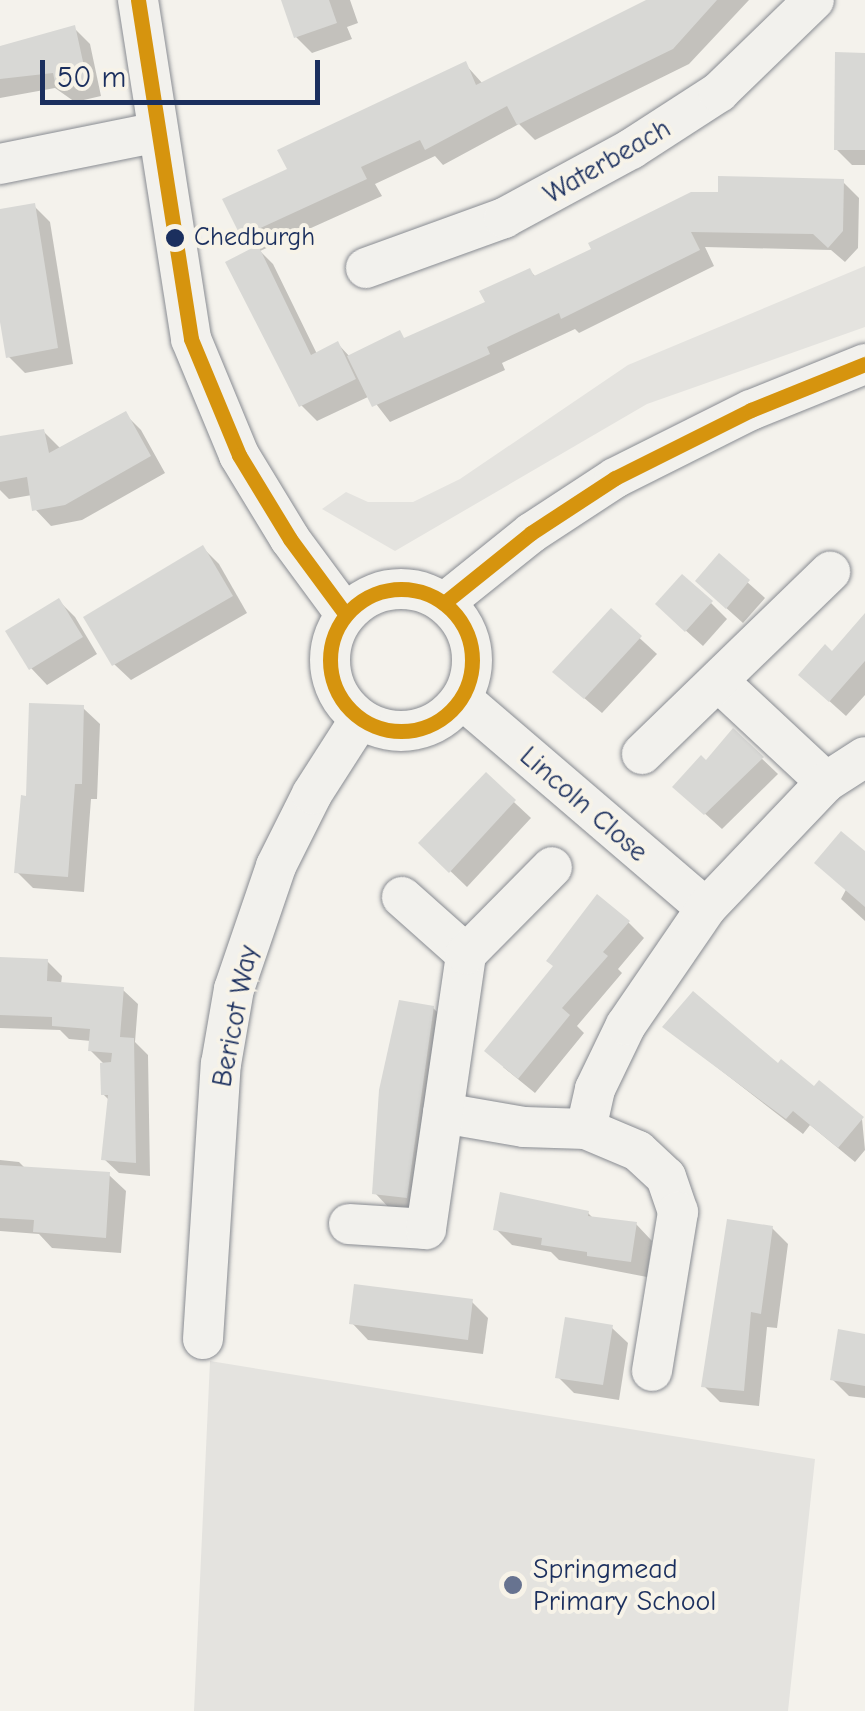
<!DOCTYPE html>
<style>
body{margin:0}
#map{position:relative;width:865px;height:1711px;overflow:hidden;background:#f4f2ec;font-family:"Comic Neue",sans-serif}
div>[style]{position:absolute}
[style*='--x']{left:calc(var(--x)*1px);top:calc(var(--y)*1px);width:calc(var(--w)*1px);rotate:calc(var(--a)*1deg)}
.built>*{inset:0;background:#e4e3df}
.shadow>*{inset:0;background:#0003}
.building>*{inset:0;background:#d8d8d5}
.roads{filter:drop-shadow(0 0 2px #898c92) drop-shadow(0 0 2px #898c92)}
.street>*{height:40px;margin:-20px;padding:0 20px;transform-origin:20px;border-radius:20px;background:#f2f1ed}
.street>.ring{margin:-20px;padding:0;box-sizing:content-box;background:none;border:40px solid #f2f1ed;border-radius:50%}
.bus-1>*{height:15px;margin:-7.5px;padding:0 7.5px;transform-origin:7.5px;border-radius:7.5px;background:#d6940e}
.bus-1>.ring{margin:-7.5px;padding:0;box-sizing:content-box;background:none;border:15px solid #d6940e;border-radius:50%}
.dots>*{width:28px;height:28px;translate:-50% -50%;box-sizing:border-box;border:5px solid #f7f3e8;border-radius:50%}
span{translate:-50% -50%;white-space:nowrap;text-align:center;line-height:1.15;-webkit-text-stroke:8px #f7f3e8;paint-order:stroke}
.bus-label{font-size:26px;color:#1b2f5e}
.left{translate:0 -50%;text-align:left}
.street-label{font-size:28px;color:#1b2f5e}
.poi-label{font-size:28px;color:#1b2f5e}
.scale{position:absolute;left:40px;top:60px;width:280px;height:45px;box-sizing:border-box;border:5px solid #1b2f5e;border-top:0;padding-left:12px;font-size:30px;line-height:35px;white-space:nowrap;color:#1b2f5e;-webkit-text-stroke:8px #f7f3e8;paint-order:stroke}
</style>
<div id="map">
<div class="built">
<div style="clip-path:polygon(865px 266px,865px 327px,647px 404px,395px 551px,322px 509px,346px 492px,368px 502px,413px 502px,460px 479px,628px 365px)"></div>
<div style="clip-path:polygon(210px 1361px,815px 1459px,788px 1711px,194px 1711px)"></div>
</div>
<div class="shadow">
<div style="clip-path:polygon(283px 0,350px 0,358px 23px,347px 27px,352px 39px,312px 53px,296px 37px)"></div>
<div style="clip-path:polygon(657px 0,749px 0,689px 64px,535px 140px,519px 124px,443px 165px,435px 156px,375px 184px,382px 196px,260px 251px,273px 264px,317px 354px,338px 344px,350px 357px,406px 340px,488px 303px,530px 271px,537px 278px,721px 194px,843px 182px,859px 198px,858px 248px,845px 262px,831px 250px,705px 247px,714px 266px,579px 333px,575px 329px,502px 363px,505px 370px,390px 422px,370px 396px,317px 421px,301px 405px,256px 249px,243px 236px,290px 170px,280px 151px,465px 64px,483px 84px)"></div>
<div style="clip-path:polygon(74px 28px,90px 44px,101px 96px,75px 102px,55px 88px,0 98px,0 48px)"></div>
<div style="clip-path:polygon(865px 55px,865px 165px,852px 165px,836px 149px)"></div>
<div style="clip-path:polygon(34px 206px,50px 222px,73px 364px,25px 373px,8px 356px,0 306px,0 211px)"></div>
<div style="clip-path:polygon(125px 414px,141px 430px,165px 473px,82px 520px,51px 526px,35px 509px,32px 495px,9px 499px,0 490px,0 438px,43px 431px,61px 449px)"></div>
<div style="clip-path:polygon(203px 548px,219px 564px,247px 613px,131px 680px,114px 664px)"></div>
<div style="clip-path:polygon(719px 557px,765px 598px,743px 623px,714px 597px)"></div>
<div style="clip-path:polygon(59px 601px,75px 617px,97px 654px,47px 685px,31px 668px)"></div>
<div style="clip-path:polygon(711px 603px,727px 619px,703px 646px,674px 620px)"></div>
<div style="clip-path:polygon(611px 612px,657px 654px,602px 713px,571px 687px)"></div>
<div style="clip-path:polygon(865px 617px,865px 695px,846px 716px,817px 690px,833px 654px)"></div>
<div style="clip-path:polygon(83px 708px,100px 724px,97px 799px,91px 799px,84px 892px,33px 888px,17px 872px,28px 798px)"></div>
<div style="clip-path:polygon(734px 732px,778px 774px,722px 829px,692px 802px,706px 763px)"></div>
<div style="clip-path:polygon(486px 776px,531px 818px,467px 887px,421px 843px)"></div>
<div style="clip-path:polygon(865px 854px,865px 921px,841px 899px)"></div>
<div style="clip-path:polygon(628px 922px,644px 938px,618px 969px,622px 973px,577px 1026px,584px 1033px,535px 1093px,503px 1067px,556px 967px)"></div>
<div style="clip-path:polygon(0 960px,47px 961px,62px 976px,61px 984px,123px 990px,138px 1004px,135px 1042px,148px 1055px,150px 1176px,119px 1173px,104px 1159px,110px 1101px,103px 1094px,103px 1063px,90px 1050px,91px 1041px,69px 1039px,60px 1030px,0 1028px)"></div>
<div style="clip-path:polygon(433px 1008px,450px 1024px,422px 1213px,391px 1210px,375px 1193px)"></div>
<div style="clip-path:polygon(665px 1027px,779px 1066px,862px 1119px,865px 1150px,855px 1162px,810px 1125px,803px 1134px)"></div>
<div style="clip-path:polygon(0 1160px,19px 1162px,26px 1169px,109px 1175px,126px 1191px,121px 1253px,52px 1248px,39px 1234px,0 1231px)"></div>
<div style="clip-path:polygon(588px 1213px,594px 1219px,636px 1224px,652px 1241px,647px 1277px,559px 1260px,551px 1252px,512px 1245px,496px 1229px)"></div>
<div style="clip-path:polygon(772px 1228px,788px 1244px,777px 1328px,767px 1327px,759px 1406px,720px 1402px,704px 1386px)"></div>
<div style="clip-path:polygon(472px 1302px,488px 1318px,483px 1354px,368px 1340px,352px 1323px)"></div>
<div style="clip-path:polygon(611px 1327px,628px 1343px,619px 1400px,574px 1393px,558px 1377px)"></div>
<div style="clip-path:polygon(865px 1336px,865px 1398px,849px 1396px,832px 1379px)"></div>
</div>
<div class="building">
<div style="clip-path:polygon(281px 0,329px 0,337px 23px,294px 38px)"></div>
<div style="clip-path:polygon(646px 0,717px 0,673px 49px,517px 125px,507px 106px,425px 150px,420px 140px,361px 167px,367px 179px,241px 237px,222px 199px,287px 169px,277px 150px,466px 61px,476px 85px)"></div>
<div style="clip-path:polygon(75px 25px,87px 80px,56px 87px,53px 73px,0 79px,0 46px)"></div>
<div style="clip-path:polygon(835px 52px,865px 53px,865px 150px,834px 150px)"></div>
<div style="clip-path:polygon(718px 176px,844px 179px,843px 231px,828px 248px,813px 234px,691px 232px,700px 250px,561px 319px,559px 313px,487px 347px,490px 354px,372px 407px,347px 356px,400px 330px,404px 338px,485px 302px,479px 291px,530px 268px,534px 276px,591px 249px,588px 243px,691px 192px,718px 192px)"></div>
<div style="clip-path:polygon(35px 203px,58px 348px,6px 358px,0 322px,0 209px)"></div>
<div style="clip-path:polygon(258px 245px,311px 355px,338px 341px,356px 379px,299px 407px,225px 262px)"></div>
<div style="clip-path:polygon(126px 411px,151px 456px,65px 505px,32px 511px,27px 477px,0 482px,0 436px,44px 429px,49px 453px)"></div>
<div style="clip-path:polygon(203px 545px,233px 596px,112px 666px,83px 617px)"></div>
<div style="clip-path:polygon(719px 553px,750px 580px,726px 609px,695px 581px)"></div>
<div style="clip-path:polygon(682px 574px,713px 601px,685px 632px,655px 604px)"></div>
<div style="clip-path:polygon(59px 598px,83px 637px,29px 670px,5px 631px)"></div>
<div style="clip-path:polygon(611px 608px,642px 636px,584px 699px,552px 672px)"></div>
<div style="clip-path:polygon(865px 613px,865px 661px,829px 702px,798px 675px,825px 644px,832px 651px)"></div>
<div style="clip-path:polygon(29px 703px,84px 705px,82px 784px,75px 784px,68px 877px,14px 873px,21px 795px,26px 796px)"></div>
<div style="clip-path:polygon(733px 728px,764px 757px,704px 815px,672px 787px,701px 755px,706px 760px)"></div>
<div style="clip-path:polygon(486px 772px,516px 800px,449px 873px,418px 843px)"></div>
<div style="clip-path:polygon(841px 831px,865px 851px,865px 907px,814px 863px)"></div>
<div style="clip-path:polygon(597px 894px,630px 921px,603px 952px,608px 956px,562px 1008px,570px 1015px,518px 1079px,484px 1051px,553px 966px,546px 961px)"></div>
<div style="clip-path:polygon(0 957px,48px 959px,47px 981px,124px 987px,120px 1037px,134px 1038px,136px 1163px,101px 1160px,108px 1095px,101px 1095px,100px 1063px,111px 1062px,112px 1053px,88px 1051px,90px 1029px,52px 1026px,52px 1017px,0 1015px)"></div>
<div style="clip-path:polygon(693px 991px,778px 1063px,781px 1059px,814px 1086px,819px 1080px,864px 1117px,838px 1148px,793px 1111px,786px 1119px,662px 1027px)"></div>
<div style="clip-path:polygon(399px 1000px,434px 1006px,407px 1198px,372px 1194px,379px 1090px)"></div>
<div style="clip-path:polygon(0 1165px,110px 1172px,106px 1238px,33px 1232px,34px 1220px,0 1218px)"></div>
<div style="clip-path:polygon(500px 1192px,589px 1211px,588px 1216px,637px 1222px,631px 1262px,587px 1256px,587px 1252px,541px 1245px,542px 1238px,493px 1230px)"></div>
<div style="clip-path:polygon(727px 1219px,773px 1226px,761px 1314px,751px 1312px,744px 1391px,701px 1387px)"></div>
<div style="clip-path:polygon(354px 1284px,473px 1299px,468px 1340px,349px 1324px)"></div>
<div style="clip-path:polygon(565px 1317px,613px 1325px,603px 1385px,555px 1378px)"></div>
<div style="clip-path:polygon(838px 1329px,865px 1334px,865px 1386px,830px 1380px)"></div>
</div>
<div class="roads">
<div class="street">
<div style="--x:138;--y:0;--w:343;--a:81.1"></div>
<div style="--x:191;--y:339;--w:126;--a:67.5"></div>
<div style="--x:239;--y:455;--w:98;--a:58.7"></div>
<div style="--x:290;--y:539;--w:94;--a:53.6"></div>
<div style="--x:0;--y:164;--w:161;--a:-11.4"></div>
<div style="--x:366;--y:268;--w:147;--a:-19.9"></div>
<div style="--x:504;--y:218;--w:145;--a:-28.5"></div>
<div style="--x:631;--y:149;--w:105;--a:-32.9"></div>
<div style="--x:719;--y:92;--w:132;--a:-44.1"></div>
<div class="ring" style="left:330px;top:589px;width:102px;height:102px"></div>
<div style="--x:444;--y:603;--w:112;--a:-38.8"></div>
<div style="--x:531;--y:533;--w:100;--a:-33.2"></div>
<div style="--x:615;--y:478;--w:152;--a:-26.6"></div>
<div style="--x:751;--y:410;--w:123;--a:-22"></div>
<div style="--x:720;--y:683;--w:145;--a:43"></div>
<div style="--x:462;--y:699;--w:321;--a:40.6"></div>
<div style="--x:642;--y:754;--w:262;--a:-44.1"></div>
<div style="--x:402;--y:897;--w:86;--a:41.7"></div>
<div style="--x:443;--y:1113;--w:82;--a:9.8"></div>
<div style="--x:524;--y:1127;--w:62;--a:1.8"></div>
<div style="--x:586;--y:1129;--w:56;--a:22.9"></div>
<div style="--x:638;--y:1151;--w:38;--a:43"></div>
<div style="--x:666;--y:1177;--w:37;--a:71"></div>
<div style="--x:678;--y:1212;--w:161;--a:99.3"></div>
<div style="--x:586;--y:1129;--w:41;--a:-77.3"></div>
<div style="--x:595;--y:1089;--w:71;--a:-64.2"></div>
<div style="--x:626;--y:1025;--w:142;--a:-55.6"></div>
<div style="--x:706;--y:908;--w:174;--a:-46.4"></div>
<div style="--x:826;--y:782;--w:46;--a:-32.7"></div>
<div style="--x:349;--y:1224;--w:77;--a:3.7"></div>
<div style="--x:426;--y:1229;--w:278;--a:-81.7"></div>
<div style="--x:466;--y:954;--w:122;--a:-45.3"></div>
<div style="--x:203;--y:1339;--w:276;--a:-86.3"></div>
<div style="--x:221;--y:1064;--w:76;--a:-80.2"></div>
<div style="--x:234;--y:989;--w:130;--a:-71.1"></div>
<div style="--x:276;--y:866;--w:80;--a:-63.4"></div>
<div style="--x:312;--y:794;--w:89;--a:-57.4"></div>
</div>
</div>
<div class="bus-1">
<div style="--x:138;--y:0;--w:343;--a:81.1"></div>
<div style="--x:191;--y:339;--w:126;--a:67.5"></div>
<div style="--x:239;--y:455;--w:98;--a:58.7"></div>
<div style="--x:290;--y:539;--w:94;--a:53.6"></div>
<div class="ring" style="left:330px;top:589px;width:127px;height:127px"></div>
<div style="--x:444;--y:603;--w:112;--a:-38.8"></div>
<div style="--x:531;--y:533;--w:100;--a:-33.2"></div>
<div style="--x:615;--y:478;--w:152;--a:-26.6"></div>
<div style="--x:751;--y:410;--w:123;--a:-22"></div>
</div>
<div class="dots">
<div style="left:175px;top:238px;background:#1b2f5e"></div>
<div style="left:513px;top:1585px;background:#677390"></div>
</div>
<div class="bus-label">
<span class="left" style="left:194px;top:238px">Chedburgh</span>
</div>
<div class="street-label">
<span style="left:607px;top:161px;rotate:-30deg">Waterbeach</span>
<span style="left:584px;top:804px;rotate:41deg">Lincoln Close</span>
<span style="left:235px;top:1016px;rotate:-79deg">Bericot Way</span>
</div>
<div class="poi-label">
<span class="left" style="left:533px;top:1585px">Springmead<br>Primary School</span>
</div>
<div class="scale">50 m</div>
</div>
